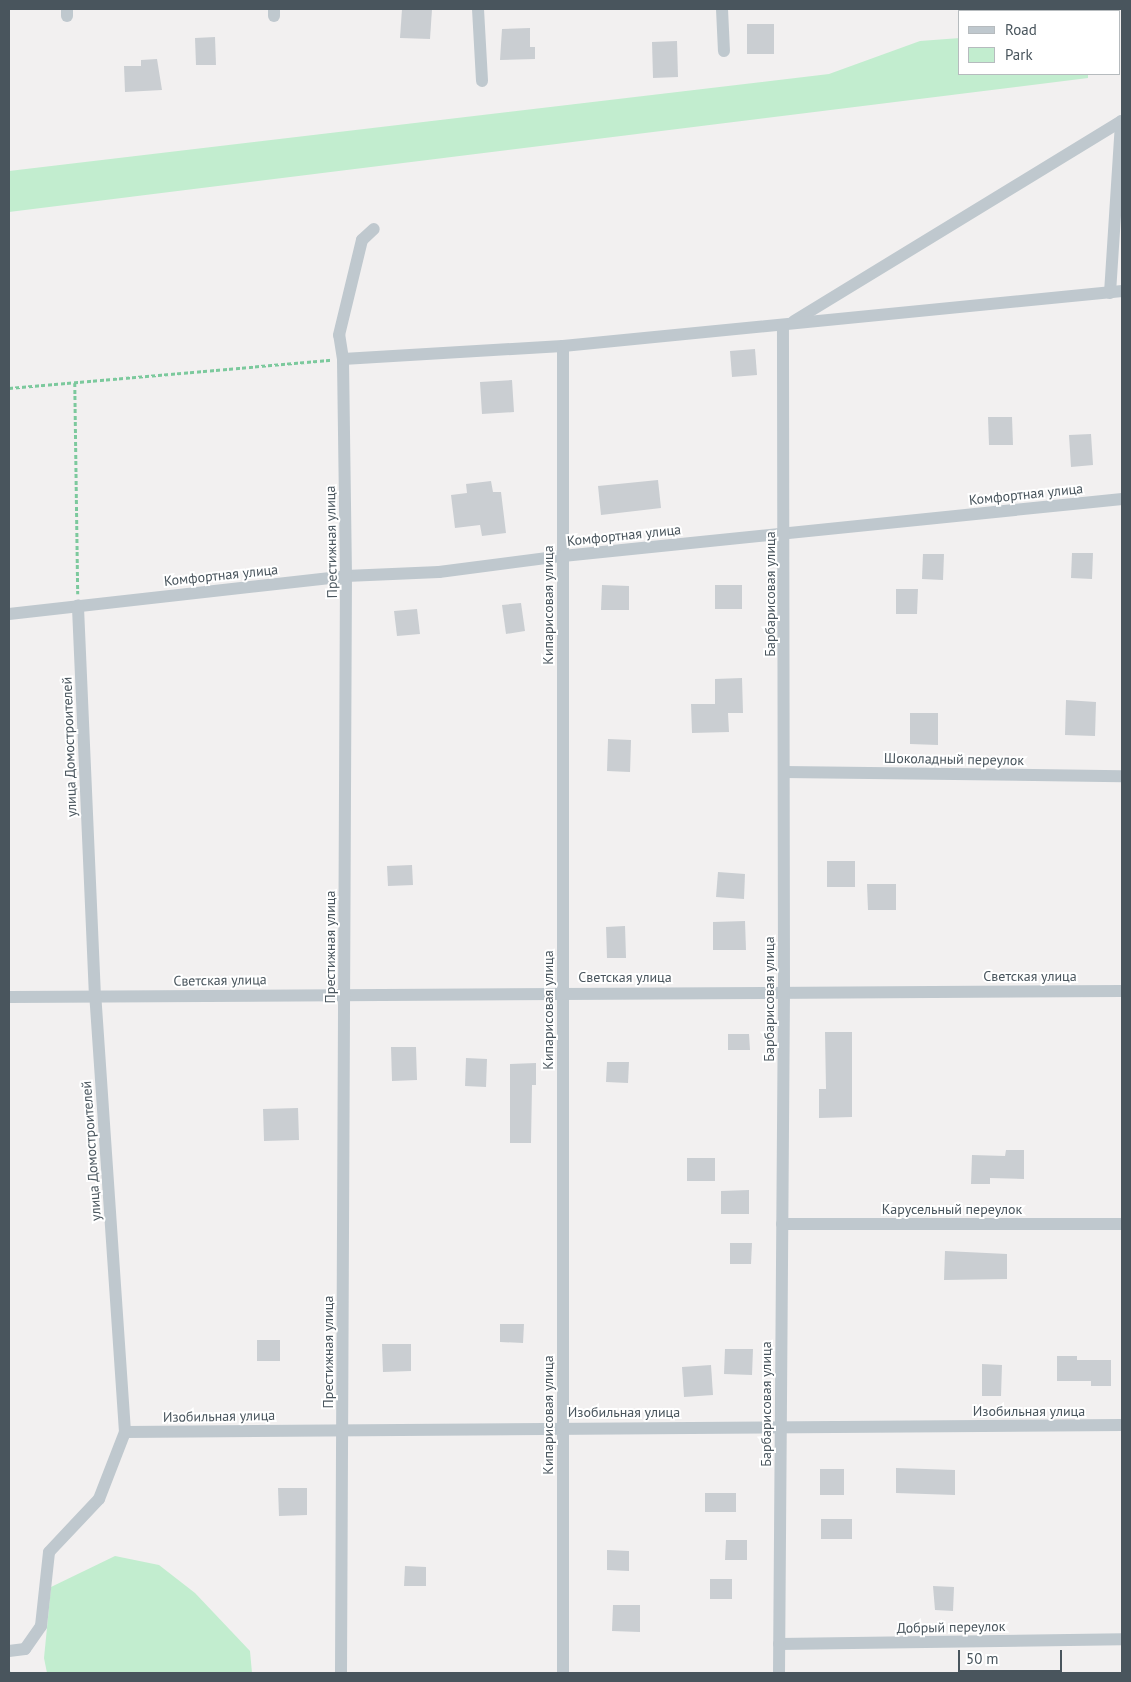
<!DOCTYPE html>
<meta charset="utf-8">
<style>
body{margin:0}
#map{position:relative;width:1131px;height:1682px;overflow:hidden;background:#f2f0f0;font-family:"PT Sans",sans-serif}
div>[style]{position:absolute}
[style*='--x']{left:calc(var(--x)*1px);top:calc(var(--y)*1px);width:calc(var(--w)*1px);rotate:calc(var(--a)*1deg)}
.green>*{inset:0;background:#c2edcf}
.building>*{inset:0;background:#caced2}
.path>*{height:2.5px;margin-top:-1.25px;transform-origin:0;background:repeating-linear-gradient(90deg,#7cc99d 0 4px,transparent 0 6.5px)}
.minor>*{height:12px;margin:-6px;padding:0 6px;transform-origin:6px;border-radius:6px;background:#bfc8ce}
span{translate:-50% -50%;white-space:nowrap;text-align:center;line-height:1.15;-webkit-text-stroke:4px #fff;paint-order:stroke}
.street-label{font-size:14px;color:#49555d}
.frame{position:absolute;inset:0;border:10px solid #49555d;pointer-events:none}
.legend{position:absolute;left:958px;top:10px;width:162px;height:65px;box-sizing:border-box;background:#fff;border:1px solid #b6bbbe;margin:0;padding:6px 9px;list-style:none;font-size:15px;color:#49555d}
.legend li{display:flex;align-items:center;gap:10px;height:25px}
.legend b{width:25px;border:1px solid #b6bbbe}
.scale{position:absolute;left:958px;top:1650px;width:104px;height:22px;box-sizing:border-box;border:2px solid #49555d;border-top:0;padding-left:6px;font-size:15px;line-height:18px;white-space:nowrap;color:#49555d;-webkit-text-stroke:4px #fff;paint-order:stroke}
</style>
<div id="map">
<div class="green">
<div style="clip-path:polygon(960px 38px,960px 74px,1088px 74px,1088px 78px,9px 212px,9px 171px,829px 74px,920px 41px)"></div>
<div style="clip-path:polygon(115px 1556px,159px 1565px,195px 1593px,250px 1651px,252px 1673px,47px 1673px,44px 1658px,51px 1587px)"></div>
</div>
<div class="building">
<div style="clip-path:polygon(402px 9px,432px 9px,430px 39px,400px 38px)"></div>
<div style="clip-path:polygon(747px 24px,774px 24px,774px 54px,747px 54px)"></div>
<div style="clip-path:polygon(530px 28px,530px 47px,535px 47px,535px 59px,500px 60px,502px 29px)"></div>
<div style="clip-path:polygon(215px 37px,216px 65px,196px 65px,195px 38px)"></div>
<div style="clip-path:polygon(677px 41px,678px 77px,653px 78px,652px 42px)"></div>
<div style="clip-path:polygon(157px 59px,162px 90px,125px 92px,124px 66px,141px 66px,141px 60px)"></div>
<div style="clip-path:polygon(755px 349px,757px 375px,732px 377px,730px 351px)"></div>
<div style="clip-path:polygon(512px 380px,514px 412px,482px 414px,480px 382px)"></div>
<div style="clip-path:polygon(988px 417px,1012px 417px,1013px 445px,989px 445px)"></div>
<div style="clip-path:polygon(1091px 434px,1093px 465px,1071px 467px,1069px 435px)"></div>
<div style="clip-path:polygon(658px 480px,661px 508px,601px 515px,598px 486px)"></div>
<div style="clip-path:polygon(491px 481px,493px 492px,501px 492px,506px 533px,482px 536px,480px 525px,455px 528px,451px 495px,467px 493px,466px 484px)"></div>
<div style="clip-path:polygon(1072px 553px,1093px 553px,1092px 579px,1071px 578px)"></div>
<div style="clip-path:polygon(923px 554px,944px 554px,943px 580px,922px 579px)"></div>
<div style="clip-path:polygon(602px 585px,629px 586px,629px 610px,601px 610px)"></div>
<div style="clip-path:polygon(715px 585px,742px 585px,742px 609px,715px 609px)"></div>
<div style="clip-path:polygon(896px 589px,918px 589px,917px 614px,896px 614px)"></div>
<div style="clip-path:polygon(521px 603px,525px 631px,506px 634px,502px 605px)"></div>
<div style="clip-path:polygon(417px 609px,420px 634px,397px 636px,394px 611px)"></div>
<div style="clip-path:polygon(742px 678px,743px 713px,728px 713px,729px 732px,692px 733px,691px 704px,715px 704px,715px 679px)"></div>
<div style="clip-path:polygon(1066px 700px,1096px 702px,1095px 736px,1065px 735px)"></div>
<div style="clip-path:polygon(910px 713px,938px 713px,938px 745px,910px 744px)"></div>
<div style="clip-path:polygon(608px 739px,631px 740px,630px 772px,607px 771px)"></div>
<div style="clip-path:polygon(827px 861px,855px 861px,855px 887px,827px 887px)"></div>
<div style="clip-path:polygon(412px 865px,413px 885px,388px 886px,387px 866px)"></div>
<div style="clip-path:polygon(718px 872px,745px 874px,744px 899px,716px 897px)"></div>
<div style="clip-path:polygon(867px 884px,896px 884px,896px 910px,868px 910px)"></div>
<div style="clip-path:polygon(745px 921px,746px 950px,713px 950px,713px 922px)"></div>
<div style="clip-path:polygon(625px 926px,626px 958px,607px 958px,606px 927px)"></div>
<div style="clip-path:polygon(825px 1032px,852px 1032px,852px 1117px,819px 1118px,819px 1089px,826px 1089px)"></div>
<div style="clip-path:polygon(728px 1034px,749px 1034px,750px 1050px,728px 1050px)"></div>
<div style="clip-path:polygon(391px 1047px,416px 1047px,417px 1080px,392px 1081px)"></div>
<div style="clip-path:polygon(466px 1058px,487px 1059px,486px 1087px,465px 1086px)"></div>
<div style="clip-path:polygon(607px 1062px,629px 1062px,628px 1083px,606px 1082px)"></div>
<div style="clip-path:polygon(536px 1063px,536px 1085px,532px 1085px,531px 1143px,510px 1143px,510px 1064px)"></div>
<div style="clip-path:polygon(298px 1108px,299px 1140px,264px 1141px,263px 1109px)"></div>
<div style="clip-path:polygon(1006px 1150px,1024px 1150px,1024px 1179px,990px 1178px,990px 1184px,971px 1184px,972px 1155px,1005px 1156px)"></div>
<div style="clip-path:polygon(687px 1158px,715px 1158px,715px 1181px,687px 1181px)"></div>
<div style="clip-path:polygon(749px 1190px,749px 1214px,721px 1214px,721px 1191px)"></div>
<div style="clip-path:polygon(730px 1243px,752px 1243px,751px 1264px,730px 1264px)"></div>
<div style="clip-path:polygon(945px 1251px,1007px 1254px,1007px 1279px,944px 1280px)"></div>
<div style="clip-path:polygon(500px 1324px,524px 1324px,523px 1343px,500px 1342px)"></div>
<div style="clip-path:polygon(257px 1340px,280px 1340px,280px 1361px,257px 1361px)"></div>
<div style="clip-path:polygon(382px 1344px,411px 1344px,411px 1371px,383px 1372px)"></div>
<div style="clip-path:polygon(725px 1349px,753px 1349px,752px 1375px,724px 1374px)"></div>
<div style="clip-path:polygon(1057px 1356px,1077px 1356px,1077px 1360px,1111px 1360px,1111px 1386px,1091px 1386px,1091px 1381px,1057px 1381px)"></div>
<div style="clip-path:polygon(982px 1364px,1002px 1365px,1001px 1396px,982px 1396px)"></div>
<div style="clip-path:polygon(711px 1365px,713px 1395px,684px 1397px,682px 1367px)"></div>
<div style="clip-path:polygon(896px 1468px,955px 1470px,955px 1495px,896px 1493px)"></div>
<div style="clip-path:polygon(820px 1469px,844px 1469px,844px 1495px,820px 1495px)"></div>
<div style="clip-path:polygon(278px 1488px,307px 1488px,307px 1515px,279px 1516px)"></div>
<div style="clip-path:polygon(705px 1493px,736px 1493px,736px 1512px,705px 1512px)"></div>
<div style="clip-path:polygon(821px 1519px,852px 1519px,852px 1539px,821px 1539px)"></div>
<div style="clip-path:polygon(726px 1540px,747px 1540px,747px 1560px,725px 1560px)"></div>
<div style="clip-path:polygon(607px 1550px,629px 1551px,629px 1571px,607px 1570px)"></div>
<div style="clip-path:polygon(405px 1566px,426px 1567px,426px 1586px,404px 1586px)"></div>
<div style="clip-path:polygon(710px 1579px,732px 1579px,732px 1599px,710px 1599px)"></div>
<div style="clip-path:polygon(933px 1586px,954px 1587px,953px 1611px,935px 1610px)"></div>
<div style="clip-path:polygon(613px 1605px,640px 1605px,640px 1632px,612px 1631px)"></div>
</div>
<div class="path">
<div style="--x:75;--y:383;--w:211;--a:89.2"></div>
<div style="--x:9;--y:388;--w:324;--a:-5"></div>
<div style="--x:9;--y:1672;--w:1;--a:45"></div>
</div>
<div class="minor">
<div style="--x:67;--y:9;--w:7;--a:90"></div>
<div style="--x:274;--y:9;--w:7;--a:90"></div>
<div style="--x:478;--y:9;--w:72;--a:86.8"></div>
<div style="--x:722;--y:9;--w:42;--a:87.3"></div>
<div style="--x:972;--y:9;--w:2;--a:90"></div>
<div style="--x:1110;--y:293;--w:172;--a:-86.3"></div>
<div style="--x:794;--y:321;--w:384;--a:-31.4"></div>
<div style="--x:563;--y:346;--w:1327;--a:90"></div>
<div style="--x:343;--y:359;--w:220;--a:-3.4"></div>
<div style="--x:563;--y:346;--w:562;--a:-5.62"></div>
<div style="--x:9;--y:614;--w:339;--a:-6.4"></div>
<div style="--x:346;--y:576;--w:93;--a:-2.5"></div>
<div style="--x:439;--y:572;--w:125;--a:-7.4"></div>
<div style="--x:563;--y:556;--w:562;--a:-5.82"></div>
<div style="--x:784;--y:772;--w:338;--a:0.7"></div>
<div style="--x:9;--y:997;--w:1113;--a:-0.31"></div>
<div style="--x:782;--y:1224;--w:340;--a:0"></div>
<div style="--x:125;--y:1432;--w:997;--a:-0.4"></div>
<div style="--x:779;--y:1644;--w:343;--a:-0.8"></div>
<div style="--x:9;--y:1651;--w:16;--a:-7"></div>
<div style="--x:25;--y:1649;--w:28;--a:-55"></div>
<div style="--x:41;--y:1626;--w:74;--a:-83.8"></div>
<div style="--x:49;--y:1552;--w:73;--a:-46.7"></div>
<div style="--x:99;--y:1499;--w:72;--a:-68.8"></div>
<div style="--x:125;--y:1432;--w:436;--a:-93.9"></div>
<div style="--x:95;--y:997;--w:392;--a:-92.5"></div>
<div style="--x:341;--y:1673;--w:1097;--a:-89.74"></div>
<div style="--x:346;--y:576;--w:217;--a:-90.8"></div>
<div style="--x:343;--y:359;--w:24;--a:-99"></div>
<div style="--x:339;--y:335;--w:98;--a:-76.4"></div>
<div style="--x:362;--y:240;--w:16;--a:-43"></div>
<div style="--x:779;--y:1673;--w:681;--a:-89.58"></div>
<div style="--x:784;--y:992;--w:667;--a:-90.09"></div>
</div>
<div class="street-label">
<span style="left:1026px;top:494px;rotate:-6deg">Комфортная улица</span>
<span style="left:624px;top:535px;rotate:-6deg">Комфортная улица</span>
<span style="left:331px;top:542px;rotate:-91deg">Престижная улица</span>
<span style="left:221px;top:575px;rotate:-6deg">Комфортная улица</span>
<span style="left:770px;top:594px;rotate:-90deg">Барбарисовая улица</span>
<span style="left:548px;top:605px;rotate:-90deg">Кипарисовая улица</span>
<span style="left:69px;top:747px;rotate:-92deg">улица Домостроителей</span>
<span style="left:954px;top:759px;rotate:1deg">Шоколадный переулок</span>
<span style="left:330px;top:947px;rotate:-90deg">Престижная улица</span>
<span style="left:1030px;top:976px">Светская улица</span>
<span style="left:625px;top:977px">Светская улица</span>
<span style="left:220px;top:980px;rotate:-1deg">Светская улица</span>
<span style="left:769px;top:999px;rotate:-90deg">Барбарисовая улица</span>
<span style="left:548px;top:1010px;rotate:-90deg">Кипарисовая улица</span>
<span style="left:91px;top:1151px;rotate:-94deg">улица Домостроителей</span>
<span style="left:952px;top:1209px">Карусельный переулок</span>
<span style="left:328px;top:1352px;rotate:-90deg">Престижная улица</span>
<span style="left:766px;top:1404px;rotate:-90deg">Барбарисовая улица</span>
<span style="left:1029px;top:1411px">Изобильная улица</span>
<span style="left:624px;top:1412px">Изобильная улица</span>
<span style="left:548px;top:1415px;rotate:-90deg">Кипарисовая улица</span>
<span style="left:219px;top:1416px;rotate:-1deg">Изобильная улица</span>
<span style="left:951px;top:1627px;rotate:-1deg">Добрый переулок</span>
</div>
<div class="frame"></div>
<ul class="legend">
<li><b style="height:6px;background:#bfc8ce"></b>Road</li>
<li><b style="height:14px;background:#c2edcf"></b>Park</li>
</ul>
<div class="scale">50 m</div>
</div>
